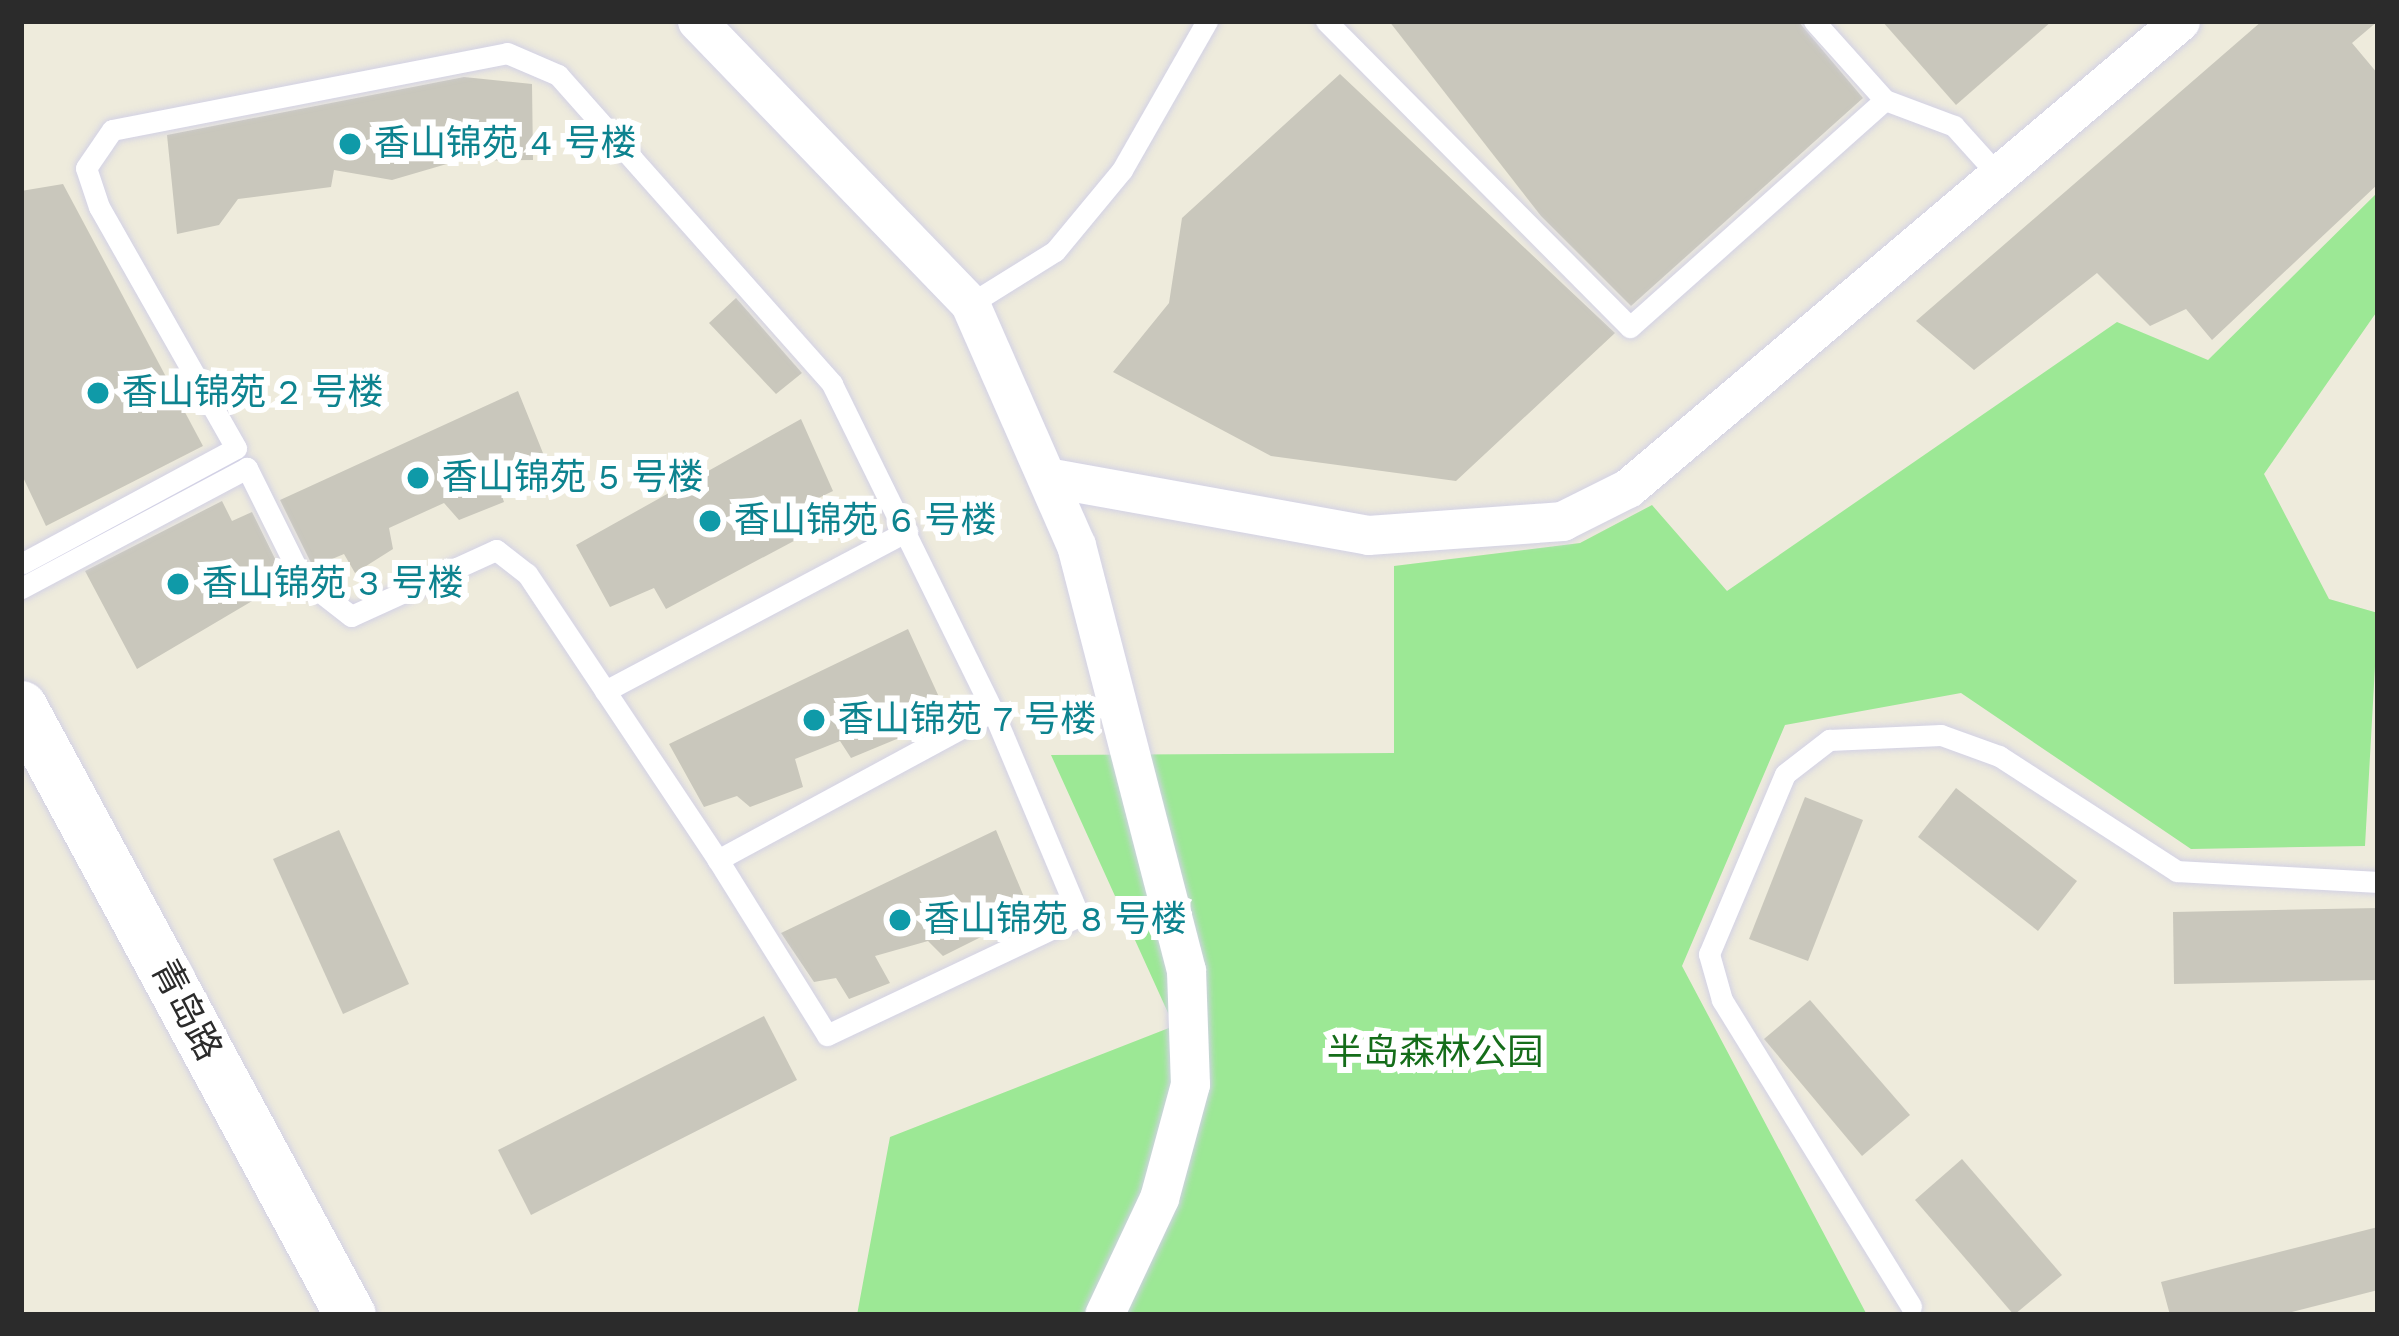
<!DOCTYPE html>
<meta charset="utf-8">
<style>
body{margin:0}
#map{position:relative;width:2399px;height:1336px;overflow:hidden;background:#eeebdc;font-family:"Work Sans","Noto Sans SC",sans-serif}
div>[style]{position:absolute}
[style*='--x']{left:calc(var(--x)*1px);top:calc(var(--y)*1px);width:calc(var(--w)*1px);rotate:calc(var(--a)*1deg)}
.green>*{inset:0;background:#9ce895}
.building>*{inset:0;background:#c9c7bc}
.roads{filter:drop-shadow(0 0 3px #d2d1e5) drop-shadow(0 0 3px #d2d1e5)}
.service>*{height:21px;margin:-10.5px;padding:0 10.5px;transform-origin:10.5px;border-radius:10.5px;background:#fff}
.minor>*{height:39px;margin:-19.5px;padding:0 19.5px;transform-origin:19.5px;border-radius:19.5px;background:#fff}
.tertiary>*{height:51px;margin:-25.5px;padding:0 25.5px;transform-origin:25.5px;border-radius:25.5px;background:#fff}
.dots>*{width:33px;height:33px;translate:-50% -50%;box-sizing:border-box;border:6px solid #fff;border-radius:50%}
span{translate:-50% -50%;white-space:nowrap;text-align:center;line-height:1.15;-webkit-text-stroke:12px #fff;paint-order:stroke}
.culture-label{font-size:36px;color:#0d838f}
.left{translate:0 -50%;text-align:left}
.street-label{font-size:36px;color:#2b2b2b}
.park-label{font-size:36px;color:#156d1a}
.frame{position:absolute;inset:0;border:24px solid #2b2b2b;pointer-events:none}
</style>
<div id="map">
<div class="green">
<div style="clip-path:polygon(2378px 192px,2378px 310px,2264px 474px,2329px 599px,2378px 613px,2365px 846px,2191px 849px,1961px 693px,1785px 725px,1682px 966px,1867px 1315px,857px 1315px,890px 1137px,1174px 1026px,1051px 755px,1394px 753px,1394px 566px,1580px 543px,1652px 505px,1727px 591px,2117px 322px,2208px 360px)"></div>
</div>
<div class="building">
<div style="clip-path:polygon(1389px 21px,1798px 21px,1863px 98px,1631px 306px,1541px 216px)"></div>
<div style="clip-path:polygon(1882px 21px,2052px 21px,1956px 105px)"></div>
<div style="clip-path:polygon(2262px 21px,2378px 21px,2352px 43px,2378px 74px,2378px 184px,2212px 340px,2186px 309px,2150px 326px,2097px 273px,1974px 370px,1916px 321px)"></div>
<div style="clip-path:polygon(1340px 74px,1615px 333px,1456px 481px,1271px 456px,1113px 372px,1169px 303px,1182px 218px)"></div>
<div style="clip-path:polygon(464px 77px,532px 84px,533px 160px,457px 161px,392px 180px,334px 170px,331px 187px,238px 199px,219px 225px,177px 234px,167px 135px)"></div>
<div style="clip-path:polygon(63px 184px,203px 446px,46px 526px,21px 473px,21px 191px)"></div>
<div style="clip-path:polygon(736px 298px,802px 373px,776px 394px,709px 323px)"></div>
<div style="clip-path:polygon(518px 391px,547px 463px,497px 481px,504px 502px,459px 520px,444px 503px,389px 528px,393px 549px,355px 573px,344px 554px,313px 567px,280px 500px)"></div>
<div style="clip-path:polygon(801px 419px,833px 491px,796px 509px,807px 534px,666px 609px,654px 588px,610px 607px,576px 545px)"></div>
<div style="clip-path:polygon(222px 501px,232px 521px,252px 512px,286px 581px,137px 669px,85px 571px)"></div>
<div style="clip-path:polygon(908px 629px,939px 697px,903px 710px,916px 731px,851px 758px,840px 741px,795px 759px,803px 787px,750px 807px,737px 796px,704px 807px,669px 744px)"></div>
<div style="clip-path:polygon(1956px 788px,2077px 881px,2038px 931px,1918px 837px)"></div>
<div style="clip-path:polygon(1805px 797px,1863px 820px,1808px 961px,1749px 939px)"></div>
<div style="clip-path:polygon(339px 830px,409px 984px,343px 1014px,273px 859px)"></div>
<div style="clip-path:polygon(996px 830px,1024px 897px,988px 912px,997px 929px,943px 956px,928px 941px,875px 956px,890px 983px,849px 999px,836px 978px,814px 982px,781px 933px)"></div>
<div style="clip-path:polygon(2378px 908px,2378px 980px,2174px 984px,2173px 912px)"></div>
<div style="clip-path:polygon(1810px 1000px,1910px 1115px,1862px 1156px,1764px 1039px)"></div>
<div style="clip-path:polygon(764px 1016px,797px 1080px,531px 1215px,498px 1150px)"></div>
<div style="clip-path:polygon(1962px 1159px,2062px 1275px,2014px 1315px,1915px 1200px)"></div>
<div style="clip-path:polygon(2378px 1227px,2378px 1290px,2280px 1315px,2170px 1315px,2161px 1282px)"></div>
</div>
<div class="roads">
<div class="service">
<div style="--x:1326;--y:21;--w:431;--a:45.2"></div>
<div style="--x:1630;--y:327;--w:341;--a:-41.7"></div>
<div style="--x:1814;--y:21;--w:106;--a:48.1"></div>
<div style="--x:1885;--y:100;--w:74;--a:20.6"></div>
<div style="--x:1954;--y:126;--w:67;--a:48"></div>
<div style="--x:970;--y:304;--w:100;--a:-31.9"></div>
<div style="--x:1055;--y:251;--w:105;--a:-50.4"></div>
<div style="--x:1122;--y:170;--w:172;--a:-60.3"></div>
<div style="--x:21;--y:564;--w:244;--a:-28.3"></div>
<div style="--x:236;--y:448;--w:277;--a:-119.6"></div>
<div style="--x:99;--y:207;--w:41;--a:-108.4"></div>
<div style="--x:86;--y:168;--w:46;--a:-55.6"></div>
<div style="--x:112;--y:130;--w:402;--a:-11"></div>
<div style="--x:507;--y:53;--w:56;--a:23.3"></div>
<div style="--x:558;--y:75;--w:413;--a:48.4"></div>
<div style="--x:832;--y:384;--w:364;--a:63.8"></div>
<div style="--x:993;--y:711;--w:313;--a:151.6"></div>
<div style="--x:718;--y:860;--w:344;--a:-123.7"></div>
<div style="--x:527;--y:574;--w:39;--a:-142"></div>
<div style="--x:496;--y:550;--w:159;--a:155.5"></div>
<div style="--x:351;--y:616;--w:63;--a:-142"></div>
<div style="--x:301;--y:577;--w:122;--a:-116.4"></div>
<div style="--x:247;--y:468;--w:256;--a:152"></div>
<div style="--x:605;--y:691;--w:342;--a:-27.9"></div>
<div style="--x:718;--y:860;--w:206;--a:58.1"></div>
<div style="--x:827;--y:1035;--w:279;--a:-25.3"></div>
<div style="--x:1079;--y:916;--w:222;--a:-112.8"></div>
<div style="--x:1911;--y:1306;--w:360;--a:-121.7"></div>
<div style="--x:1722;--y:1000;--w:48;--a:-105.8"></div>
<div style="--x:1709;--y:954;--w:195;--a:-67.1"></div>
<div style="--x:1785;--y:774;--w:56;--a:-37.7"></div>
<div style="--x:1829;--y:740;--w:112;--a:-2.6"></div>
<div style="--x:1941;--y:735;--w:62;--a:19.9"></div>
<div style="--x:1999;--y:756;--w:212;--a:32.9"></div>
<div style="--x:2177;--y:871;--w:201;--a:3.1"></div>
</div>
<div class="minor">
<div style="--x:697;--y:21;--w:393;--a:46"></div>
<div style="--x:970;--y:304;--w:263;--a:66.3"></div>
<div style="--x:1076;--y:545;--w:439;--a:75.5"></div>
<div style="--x:1186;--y:970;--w:114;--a:88"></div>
<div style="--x:1190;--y:1084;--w:118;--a:105.2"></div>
<div style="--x:1159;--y:1198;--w:129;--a:115.2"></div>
<div style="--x:1052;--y:478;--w:321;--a:10.2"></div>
<div style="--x:1368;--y:535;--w:195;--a:-4.1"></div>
<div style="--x:1562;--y:521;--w:74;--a:-26.6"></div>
<div style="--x:1628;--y:488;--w:723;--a:-40.23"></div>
</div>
<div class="tertiary">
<div style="--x:21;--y:706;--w:692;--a:61.62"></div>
</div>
</div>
<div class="dots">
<div style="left:350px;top:144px;background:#0f9aa8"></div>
<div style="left:98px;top:393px;background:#0f9aa8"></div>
<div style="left:418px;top:478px;background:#0f9aa8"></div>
<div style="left:710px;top:521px;background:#0f9aa8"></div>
<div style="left:178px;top:584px;background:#0f9aa8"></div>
<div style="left:814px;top:720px;background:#0f9aa8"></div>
<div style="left:900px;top:920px;background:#0f9aa8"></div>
</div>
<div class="culture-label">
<span class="left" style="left:374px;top:144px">香山锦苑 4 号楼</span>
<span class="left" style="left:122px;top:393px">香山锦苑 2 号楼</span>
<span class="left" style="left:442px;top:478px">香山锦苑 5 号楼</span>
<span class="left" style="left:734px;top:521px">香山锦苑 6 号楼</span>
<span class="left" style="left:202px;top:584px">香山锦苑 3 号楼</span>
<span class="left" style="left:838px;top:720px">香山锦苑 7 号楼</span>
<span class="left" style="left:924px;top:920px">香山锦苑 8 号楼</span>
</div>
<div class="street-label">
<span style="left:186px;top:1010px;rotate:62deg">青岛路</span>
</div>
<div class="park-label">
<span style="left:1435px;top:1053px">半岛森林公园</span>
</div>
<div class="frame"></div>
</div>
